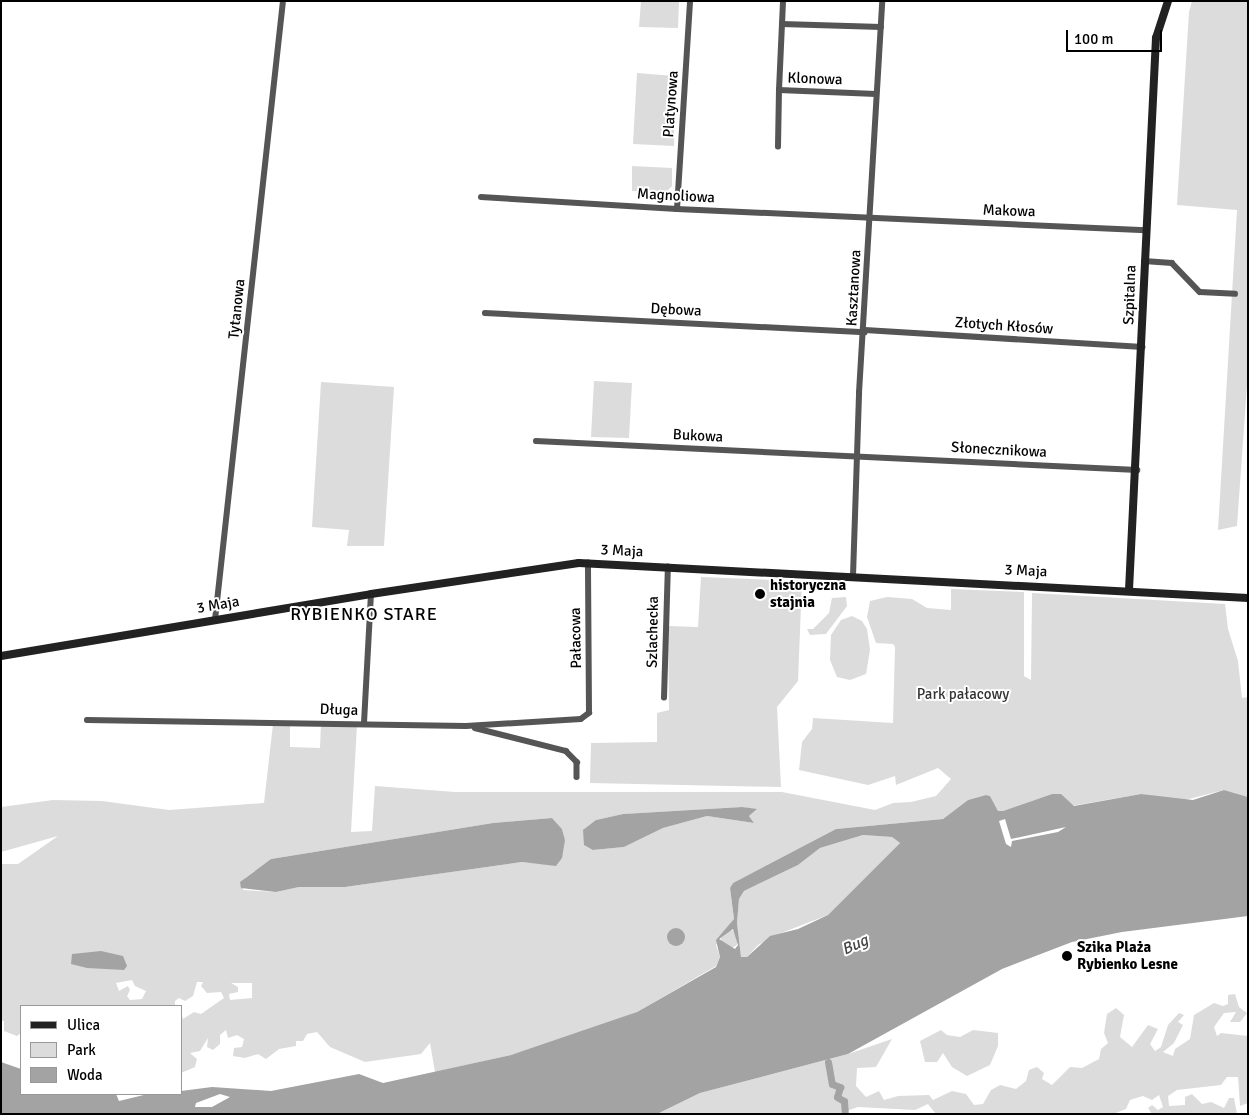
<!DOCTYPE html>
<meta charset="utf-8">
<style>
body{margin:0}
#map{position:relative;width:1249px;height:1115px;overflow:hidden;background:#fff;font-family:Signika,sans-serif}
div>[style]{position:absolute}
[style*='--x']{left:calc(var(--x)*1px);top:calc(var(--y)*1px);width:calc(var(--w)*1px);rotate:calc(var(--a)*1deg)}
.green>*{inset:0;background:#dcdcdc}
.round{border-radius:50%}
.water>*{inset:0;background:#a3a3a3}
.canal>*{height:7px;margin:-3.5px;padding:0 3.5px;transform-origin:3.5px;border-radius:3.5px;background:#a3a3a3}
.street>*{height:5.5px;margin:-2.75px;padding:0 2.75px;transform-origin:2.75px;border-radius:2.75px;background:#555}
.secondary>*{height:8px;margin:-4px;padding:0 4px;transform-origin:4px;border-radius:4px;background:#222}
.dots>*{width:14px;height:14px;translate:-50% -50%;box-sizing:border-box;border:2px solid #fff;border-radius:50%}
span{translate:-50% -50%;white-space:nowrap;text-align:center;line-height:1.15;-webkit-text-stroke:4px #fff;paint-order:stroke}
.street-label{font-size:15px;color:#000}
.poi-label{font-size:15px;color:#000;font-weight:700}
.left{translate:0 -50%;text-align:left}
.park-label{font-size:15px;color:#333}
.water-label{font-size:16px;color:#444;font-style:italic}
.quarter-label{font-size:18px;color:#000;letter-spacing:1px}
.frame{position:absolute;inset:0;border:2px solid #000;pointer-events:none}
.legend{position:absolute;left:20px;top:1005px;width:162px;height:90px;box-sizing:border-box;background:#fff;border:1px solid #999;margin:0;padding:6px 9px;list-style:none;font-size:15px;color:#000}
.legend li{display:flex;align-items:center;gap:10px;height:25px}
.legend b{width:25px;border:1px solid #999}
.scale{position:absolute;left:1066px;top:30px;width:96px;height:22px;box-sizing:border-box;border:2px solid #000;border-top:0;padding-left:6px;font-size:15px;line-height:18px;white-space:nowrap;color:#000;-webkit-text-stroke:4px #fff;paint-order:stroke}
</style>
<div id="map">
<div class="green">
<div style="clip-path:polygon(641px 1px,679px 1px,678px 28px,639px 27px)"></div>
<div style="clip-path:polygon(1192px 1px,1248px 1px,1248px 371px,1237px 526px,1218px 530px,1237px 210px,1177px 205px,1189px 12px)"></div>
<div style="clip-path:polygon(637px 73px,674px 76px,674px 146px,633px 144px)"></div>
<div style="clip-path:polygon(632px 166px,672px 168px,672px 186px,665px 193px,632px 191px)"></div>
<div style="clip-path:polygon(594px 381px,632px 383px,629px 438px,591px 437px)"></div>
<div style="clip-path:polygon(321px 382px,394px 387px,384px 546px,347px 546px,349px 530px,312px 527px)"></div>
<div style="clip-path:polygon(701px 577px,802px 581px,798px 681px,777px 707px,781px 787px,590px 783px,591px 743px,657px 742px,657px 713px,669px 710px,668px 626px,698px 627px)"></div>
<div style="clip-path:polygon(evenodd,951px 589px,1024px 592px,1024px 676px,1031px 680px,1032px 593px,1225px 604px,1228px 629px,1238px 661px,1242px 698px,1248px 697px,1248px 797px,1224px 790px,1181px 801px,1141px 794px,1071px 806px,1066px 799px,1052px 794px,1003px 811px,998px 811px,990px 796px,986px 795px,968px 800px,943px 819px,836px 829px,733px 883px,730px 888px,734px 919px,716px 945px,720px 957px,716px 966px,637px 1012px,582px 1033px,511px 1055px,435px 1072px,430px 1043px,421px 1054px,365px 1062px,330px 1047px,317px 1032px,307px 1034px,303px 1041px,296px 1041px,296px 1046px,279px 1049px,266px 1059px,258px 1054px,245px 1058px,233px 1056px,234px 1048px,242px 1047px,244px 1039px,237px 1035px,228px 1038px,226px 1030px,220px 1035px,220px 1044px,213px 1050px,207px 1047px,208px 1038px,200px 1051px,190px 1053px,197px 1059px,195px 1067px,181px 1073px,181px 1013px,183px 1019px,194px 1012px,201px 1014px,224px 998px,221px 992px,207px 993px,201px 986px,203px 982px,197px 982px,193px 996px,185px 1001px,179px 998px,175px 1001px,175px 1006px,21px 1006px,21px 1033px,17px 1036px,4px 1031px,4px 1021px,1px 1021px,1px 864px,18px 864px,58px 836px,1px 852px,1px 807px,53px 800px,102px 801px,169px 810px,264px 803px,273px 724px,290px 723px,290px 747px,320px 748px,321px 723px,357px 725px,351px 832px,372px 831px,375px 786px,455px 792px,782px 792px,875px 810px,893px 803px,911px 802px,936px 796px,951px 779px,938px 768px,896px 785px,895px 776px,868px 785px,799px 770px,802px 742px,812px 729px,813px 718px,893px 723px,895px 647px,893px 644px,876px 643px,867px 617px,870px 601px,887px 597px,912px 599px,927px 608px,951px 610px,951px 589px,742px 807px,756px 810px,749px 816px,754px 823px,707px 816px,663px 828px,624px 847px,593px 850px,596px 820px,623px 814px,742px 807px,951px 589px,552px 818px,562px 829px,565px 840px,545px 864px,522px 862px,345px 887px,299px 887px,276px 892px,243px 890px,245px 878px,271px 859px,493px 823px,552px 818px,951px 589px,132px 980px,135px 986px,146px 991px,142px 999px,130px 1000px,127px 996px,130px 990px,128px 986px,119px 991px,116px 983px,132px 980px,951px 589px,231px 983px,252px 983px,252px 998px,230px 1000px,229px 994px,238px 992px,238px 987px,231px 983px)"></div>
<div style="clip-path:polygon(846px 597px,847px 606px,826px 634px,810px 635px,807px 629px,813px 629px,829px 613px,832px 598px)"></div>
<div style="clip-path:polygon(852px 616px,862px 621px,867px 629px,870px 650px,866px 674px,850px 680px,837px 677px,830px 660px,831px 635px,841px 620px)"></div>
<div style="clip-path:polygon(863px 835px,892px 837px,900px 843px,828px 915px,776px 935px,758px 945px,747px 957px,741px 957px,737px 923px,739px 899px,744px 891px,798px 865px,820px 848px)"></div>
<div class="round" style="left:721px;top:930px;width:18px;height:18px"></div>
<div style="clip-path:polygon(1235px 994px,1239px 1007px,1247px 1013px,1240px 1022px,1230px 1022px,1236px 1012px,1224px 1013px,1214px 1027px,1217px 1036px,1221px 1033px,1248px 1036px,1248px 1103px,1240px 1106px,1238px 1077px,1227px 1077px,1221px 1085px,1177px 1090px,1168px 1096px,1169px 1106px,1185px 1105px,1185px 1097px,1192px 1094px,1202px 1104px,1211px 1102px,1224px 1108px,1229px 1098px,1234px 1098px,1237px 1114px,1152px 1114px,1148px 1108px,1152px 1105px,1158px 1110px,1163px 1107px,1159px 1095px,1152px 1100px,1143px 1096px,1130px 1100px,1126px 1109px,1113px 1114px,936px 1114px,928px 1104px,915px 1110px,858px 1107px,838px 1114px,657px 1114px,700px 1093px,848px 1054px,892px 1039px,876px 1067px,857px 1068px,856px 1086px,866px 1097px,879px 1091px,884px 1100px,898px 1096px,929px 1095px,933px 1100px,952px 1091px,966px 1094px,974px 1105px,983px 1104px,991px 1090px,1000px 1085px,1016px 1089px,1026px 1081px,1029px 1070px,1037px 1067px,1044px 1073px,1042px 1079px,1052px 1085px,1070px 1067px,1082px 1068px,1099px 1059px,1101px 1049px,1108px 1043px,1104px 1033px,1107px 1014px,1116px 1008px,1124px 1015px,1120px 1037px,1132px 1047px,1148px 1025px,1158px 1029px,1150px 1044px,1155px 1051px,1161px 1047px,1168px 1025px,1179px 1013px,1184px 1015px,1178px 1022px,1183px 1025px,1174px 1043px,1163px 1052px,1173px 1056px,1175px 1049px,1190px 1039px,1194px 1015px,1214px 1003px,1223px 1006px,1228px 1004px,1228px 995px)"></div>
<div style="clip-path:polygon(941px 1030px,947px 1035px,960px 1037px,973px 1030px,998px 1033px,998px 1046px,990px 1065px,967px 1076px,952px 1067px,943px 1053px,937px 1062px,925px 1062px,920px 1041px)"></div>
</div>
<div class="water">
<div style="clip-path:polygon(evenodd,1224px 790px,1248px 797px,1248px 916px,1122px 932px,1072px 942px,1002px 969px,848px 1054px,700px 1093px,657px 1114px,1px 1114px,1px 1062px,21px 1069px,21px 1094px,116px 1094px,119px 1101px,148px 1094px,181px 1094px,181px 1091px,212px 1087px,271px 1091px,359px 1074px,383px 1083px,511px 1055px,637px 1012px,716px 967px,720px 957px,716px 940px,734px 919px,730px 888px,733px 883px,836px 829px,943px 819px,968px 800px,986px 795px,990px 796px,998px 811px,1003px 811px,1052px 794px,1061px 794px,1074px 806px,1141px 794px,1193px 800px,1224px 790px,1005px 819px,1011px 839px,1066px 827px,1058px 832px,1012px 841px,1011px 847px,1006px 844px,999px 821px,1005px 819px,1224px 790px,863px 835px,892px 837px,900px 843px,828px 915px,798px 929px,770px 936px,747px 957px,741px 957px,737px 923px,739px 899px,744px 891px,798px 865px,820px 848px,863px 835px,1224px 790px,733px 929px,738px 945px,735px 949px,719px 939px,733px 929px,1224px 790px,220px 1094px,230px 1097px,212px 1107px,195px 1107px,196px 1103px,220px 1094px)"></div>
<div style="clip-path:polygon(742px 807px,757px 809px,749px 816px,754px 823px,707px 816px,663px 828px,624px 847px,593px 850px,584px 845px,583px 830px,596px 820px,623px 814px)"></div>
<div style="clip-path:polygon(552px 818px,562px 829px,565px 840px,562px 858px,556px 866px,522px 862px,345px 887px,299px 887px,276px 892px,241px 888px,240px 882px,271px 859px,493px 823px)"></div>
<div class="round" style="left:667px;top:928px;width:18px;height:18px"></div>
<div style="clip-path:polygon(101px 951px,123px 956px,127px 966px,124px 970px,87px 968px,71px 964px,72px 954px)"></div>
</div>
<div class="canal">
<div style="--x:828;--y:1062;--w:22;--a:80"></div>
<div style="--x:832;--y:1084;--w:9;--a:21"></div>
<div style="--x:840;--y:1087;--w:10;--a:107"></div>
<div style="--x:837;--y:1097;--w:8;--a:30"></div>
<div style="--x:844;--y:1101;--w:13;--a:86"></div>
</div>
<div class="street">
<div style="--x:782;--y:24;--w:99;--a:1.7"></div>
<div style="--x:779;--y:90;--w:89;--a:-87.4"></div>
<div style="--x:778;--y:147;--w:57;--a:-89"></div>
<div style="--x:779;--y:90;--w:97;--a:2.4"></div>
<div style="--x:481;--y:197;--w:196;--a:3.5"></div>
<div style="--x:677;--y:209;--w:469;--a:2.6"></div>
<div style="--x:677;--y:209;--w:208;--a:-86.4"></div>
<div style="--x:1144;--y:261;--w:28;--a:4"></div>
<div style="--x:1172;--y:263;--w:40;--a:46"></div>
<div style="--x:1200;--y:292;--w:35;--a:3"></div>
<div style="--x:485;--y:313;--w:380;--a:2.9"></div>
<div style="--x:865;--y:330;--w:278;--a:3.5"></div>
<div style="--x:536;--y:441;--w:602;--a:2.76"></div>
<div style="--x:853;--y:576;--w:183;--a:-88.1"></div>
<div style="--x:859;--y:393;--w:393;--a:-86.6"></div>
<div style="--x:215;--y:620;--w:623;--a:-83.73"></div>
<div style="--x:664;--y:698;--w:131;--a:-88.3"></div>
<div style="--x:87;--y:720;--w:379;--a:0.9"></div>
<div style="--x:466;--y:726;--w:115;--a:-3.5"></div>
<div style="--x:581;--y:719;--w:10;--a:-37"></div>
<div style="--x:589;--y:713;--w:150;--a:-90.4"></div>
<div style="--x:364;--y:723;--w:129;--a:-86.9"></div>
<div style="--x:475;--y:728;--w:94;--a:14.2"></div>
<div style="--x:566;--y:751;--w:16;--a:45"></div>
<div style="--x:577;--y:762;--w:15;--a:90"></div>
</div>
<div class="secondary">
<div style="--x:1129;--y:590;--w:553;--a:-87.2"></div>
<div style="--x:1156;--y:38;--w:39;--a:-72"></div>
<div style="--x:1;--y:656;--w:375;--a:-9.5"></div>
<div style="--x:371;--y:594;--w:210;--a:-8.5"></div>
<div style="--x:579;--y:563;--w:670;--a:2.99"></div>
</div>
<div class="dots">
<div style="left:760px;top:594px;background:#000"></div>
<div style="left:1067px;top:956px;background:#000"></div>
</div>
<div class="street-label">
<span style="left:815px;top:79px;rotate:2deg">Klonowa</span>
<span style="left:671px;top:104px;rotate:-86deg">Platynowa</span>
<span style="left:676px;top:196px;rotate:3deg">Magnoliowa</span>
<span style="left:1009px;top:211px;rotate:2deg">Makowa</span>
<span style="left:854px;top:288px;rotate:-87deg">Kasztanowa</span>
<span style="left:1130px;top:295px;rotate:-88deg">Szpitalna</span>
<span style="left:237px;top:309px;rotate:-84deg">Tytanowa</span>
<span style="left:676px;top:310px;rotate:3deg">Dębowa</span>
<span style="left:1004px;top:326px;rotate:4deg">Złotych Kłosów</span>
<span style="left:698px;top:436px;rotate:3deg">Bukowa</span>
<span style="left:999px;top:450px;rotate:3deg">Słonecznikowa</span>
<span style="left:622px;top:551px;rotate:3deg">3 Maja</span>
<span style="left:1026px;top:571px;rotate:3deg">3 Maja</span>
<span style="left:218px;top:605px;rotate:-10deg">3 Maja</span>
<span style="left:653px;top:632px;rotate:-89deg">Szlachecka</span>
<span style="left:576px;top:638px;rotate:-91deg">Pałacowa</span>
<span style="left:339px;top:710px;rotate:2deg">Długa</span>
</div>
<div class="poi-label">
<span class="left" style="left:770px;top:594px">historyczna<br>stajnia</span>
<span class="left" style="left:1077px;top:956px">Szika Plaża<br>Rybienko Lesne</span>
</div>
<div class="park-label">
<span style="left:963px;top:695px">Park pałacowy</span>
</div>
<div class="water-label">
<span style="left:855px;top:945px;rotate:-25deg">Bug</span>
</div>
<div class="quarter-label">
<span style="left:364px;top:614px">RYBIENKO STARE</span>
</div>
<div class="frame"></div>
<ul class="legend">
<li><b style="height:6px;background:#222"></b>Ulica</li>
<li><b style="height:14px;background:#dcdcdc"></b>Park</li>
<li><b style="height:14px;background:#a3a3a3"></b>Woda</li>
</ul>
<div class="scale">100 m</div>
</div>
